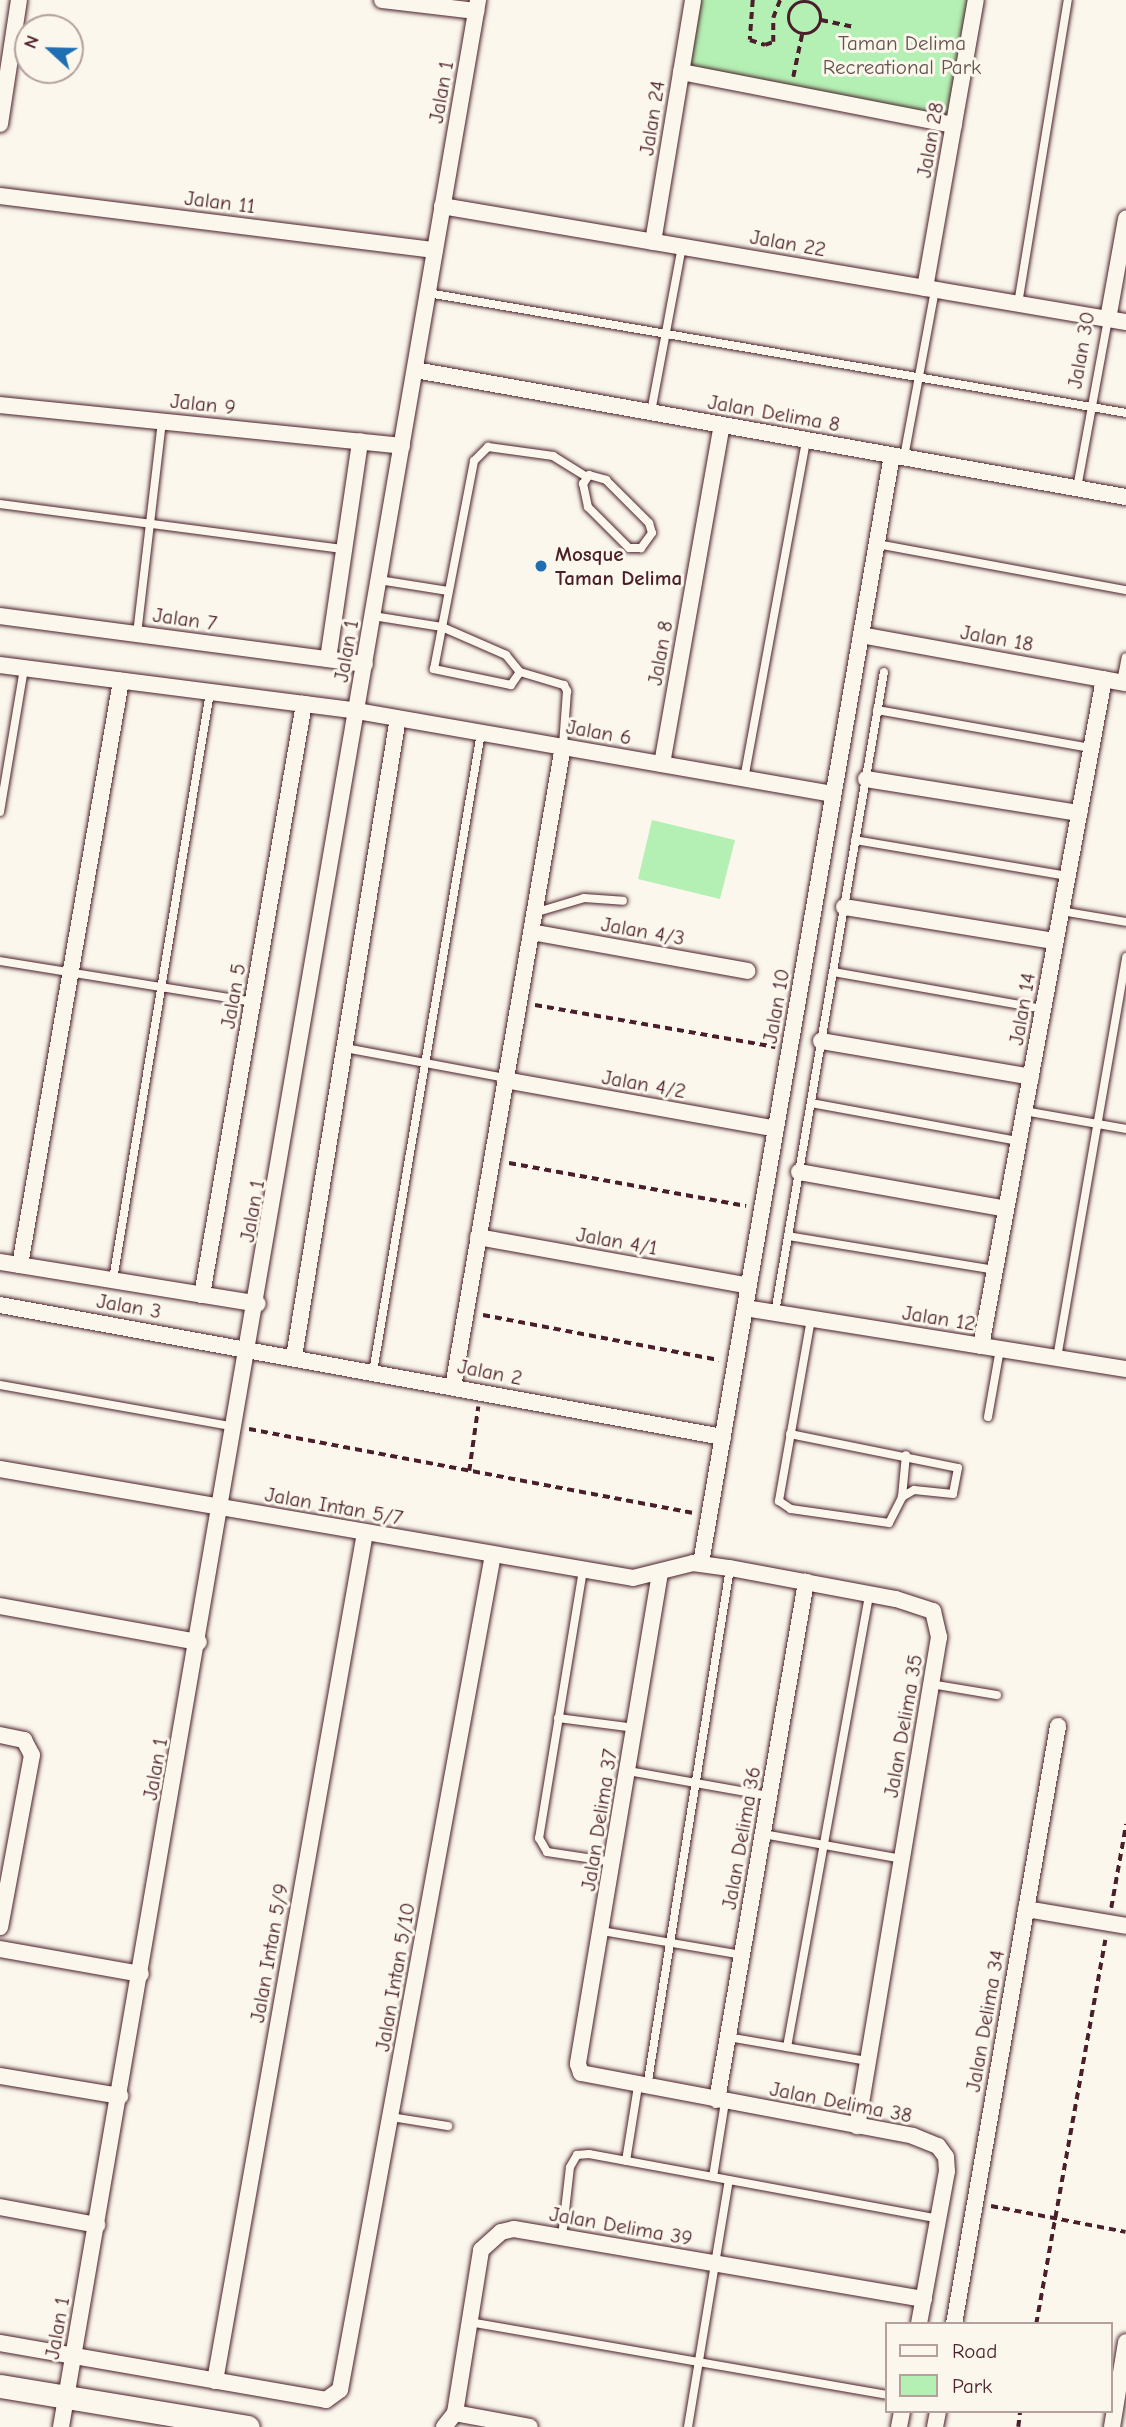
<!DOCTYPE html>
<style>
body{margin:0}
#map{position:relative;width:1126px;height:2427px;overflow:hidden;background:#fbf7ec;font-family:"Comic Neue",sans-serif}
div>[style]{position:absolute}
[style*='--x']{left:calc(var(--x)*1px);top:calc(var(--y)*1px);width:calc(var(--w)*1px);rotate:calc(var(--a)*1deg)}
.green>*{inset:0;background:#b4efb3}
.path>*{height:3.5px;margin-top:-1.75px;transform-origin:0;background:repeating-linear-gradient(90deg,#4a1f2b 0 7px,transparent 0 12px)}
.path>.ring{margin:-1.75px;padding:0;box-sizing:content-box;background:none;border:3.5px solid #4a1f2b;border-radius:50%}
.roads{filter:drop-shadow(0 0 2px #4a1f2b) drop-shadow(0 0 2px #4a1f2b)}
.lane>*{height:8px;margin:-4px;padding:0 4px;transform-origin:4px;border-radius:4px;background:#fbf7ec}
.street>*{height:16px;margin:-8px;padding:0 8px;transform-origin:8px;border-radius:8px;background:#fbf7ec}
.secondary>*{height:23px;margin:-11.5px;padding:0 11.5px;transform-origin:11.5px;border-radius:11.5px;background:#fbf7ec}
.dots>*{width:19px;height:19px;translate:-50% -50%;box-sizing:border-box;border:4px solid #fbf7ec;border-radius:50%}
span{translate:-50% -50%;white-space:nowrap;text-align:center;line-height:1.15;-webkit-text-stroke:6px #fbf7ec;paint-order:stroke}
.park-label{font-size:21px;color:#64534d}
.street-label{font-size:21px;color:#4a1f2b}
.poi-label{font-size:21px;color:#4a1f2b;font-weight:700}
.left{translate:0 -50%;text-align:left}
.legend{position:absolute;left:885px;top:2322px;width:228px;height:91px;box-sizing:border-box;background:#fbf7ec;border:2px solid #b4a19f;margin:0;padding:9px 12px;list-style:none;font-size:21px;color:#4a1f2b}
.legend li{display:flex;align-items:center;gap:14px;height:35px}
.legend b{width:35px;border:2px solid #b4a19f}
.north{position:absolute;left:14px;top:14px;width:70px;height:70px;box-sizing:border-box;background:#fbf7ec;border:2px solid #b4a19f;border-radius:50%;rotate:292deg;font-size:19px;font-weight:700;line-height:28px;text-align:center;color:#4a1f2b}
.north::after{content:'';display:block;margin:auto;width:24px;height:32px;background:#1f6fb2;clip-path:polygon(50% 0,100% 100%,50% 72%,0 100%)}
</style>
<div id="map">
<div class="green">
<div style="clip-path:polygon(698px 0,969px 0,949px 122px,688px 69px)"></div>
<div style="clip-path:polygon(652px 820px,735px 840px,720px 899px,638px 879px)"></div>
</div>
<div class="path">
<div style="--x:753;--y:0;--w:40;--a:94.3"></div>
<div style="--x:750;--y:40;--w:16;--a:18"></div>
<div style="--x:765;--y:45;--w:9;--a:-21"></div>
<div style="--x:773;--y:42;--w:24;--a:-90"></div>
<div style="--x:773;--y:18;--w:19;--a:-69"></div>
<div class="ring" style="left:789px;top:2px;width:28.5px;height:28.5px"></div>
<div style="--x:821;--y:20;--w:35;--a:12"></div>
<div style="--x:793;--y:77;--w:44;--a:-78.2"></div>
<div style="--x:535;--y:1005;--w:244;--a:9.9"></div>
<div style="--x:509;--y:1163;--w:241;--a:10.3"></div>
<div style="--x:483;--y:1315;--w:240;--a:10.8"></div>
<div style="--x:249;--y:1429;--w:451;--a:10.7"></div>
<div style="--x:469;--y:1471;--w:65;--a:-82"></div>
<div style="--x:1111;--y:1908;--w:85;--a:-79.9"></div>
<div style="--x:991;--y:2206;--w:137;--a:10.9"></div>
<div style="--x:1036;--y:2324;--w:390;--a:-79.8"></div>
<div style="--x:1018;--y:2427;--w:16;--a:-83"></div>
</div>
<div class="roads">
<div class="lane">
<div style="--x:428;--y:293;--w:708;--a:9.75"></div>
<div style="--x:1018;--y:304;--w:308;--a:-80.7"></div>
<div style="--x:651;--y:412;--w:168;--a:-79.4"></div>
<div style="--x:904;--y:457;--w:170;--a:-79.5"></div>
<div style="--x:589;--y:475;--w:18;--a:16"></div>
<div style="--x:606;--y:480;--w:61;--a:45"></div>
<div style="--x:649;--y:523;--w:10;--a:73"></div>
<div style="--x:652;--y:533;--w:19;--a:126"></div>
<div style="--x:641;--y:548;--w:12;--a:180"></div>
<div style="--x:629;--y:548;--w:58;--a:-135"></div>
<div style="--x:588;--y:507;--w:24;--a:-102"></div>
<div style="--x:583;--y:484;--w:11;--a:-56"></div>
<div style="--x:1077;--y:488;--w:172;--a:-79.6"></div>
<div style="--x:0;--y:504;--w:347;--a:7.5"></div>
<div style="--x:877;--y:544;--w:253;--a:10.5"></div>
<div style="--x:379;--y:580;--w:70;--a:9.1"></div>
<div style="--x:373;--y:616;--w:70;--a:9.1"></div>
<div style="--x:442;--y:627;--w:70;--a:23.6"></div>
<div style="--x:506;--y:655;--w:22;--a:51"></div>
<div style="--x:520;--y:672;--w:46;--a:16.5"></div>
<div style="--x:564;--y:685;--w:7;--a:63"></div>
<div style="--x:567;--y:691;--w:55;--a:94.2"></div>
<div style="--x:137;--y:634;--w:214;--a:-83.3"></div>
<div style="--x:520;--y:672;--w:16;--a:125"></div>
<div style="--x:511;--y:685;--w:79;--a:-168.3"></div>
<div style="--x:434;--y:669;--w:212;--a:-79.1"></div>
<div style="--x:474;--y:461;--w:20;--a:-45"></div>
<div style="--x:488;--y:447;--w:66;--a:7.9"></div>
<div style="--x:553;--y:456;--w:40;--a:32"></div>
<div style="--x:1121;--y:682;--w:25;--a:-79"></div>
<div style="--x:877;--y:710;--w:217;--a:10.1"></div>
<div style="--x:744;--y:779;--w:345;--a:-79.6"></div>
<div style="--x:0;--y:812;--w:146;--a:-80.5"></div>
<div style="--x:855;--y:840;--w:216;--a:9.6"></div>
<div style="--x:1061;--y:911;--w:66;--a:9.6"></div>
<div style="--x:534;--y:913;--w:52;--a:-16.7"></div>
<div style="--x:584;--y:898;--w:39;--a:4"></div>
<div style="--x:0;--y:961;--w:256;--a:9.2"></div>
<div style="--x:833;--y:972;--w:213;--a:10"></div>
<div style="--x:345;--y:1048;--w:164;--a:10.6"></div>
<div style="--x:811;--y:1103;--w:211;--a:10.4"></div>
<div style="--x:1024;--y:1111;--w:104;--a:10"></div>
<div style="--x:788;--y:1236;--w:210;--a:9.3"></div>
<div style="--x:113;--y:1280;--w:596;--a:-80.63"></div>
<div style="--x:775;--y:1313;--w:650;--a:-80.35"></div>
<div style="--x:811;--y:1319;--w:185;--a:100"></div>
<div style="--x:779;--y:1501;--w:14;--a:34"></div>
<div style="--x:791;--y:1509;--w:99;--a:8.1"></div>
<div style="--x:889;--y:1523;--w:29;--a:-63"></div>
<div style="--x:902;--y:1497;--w:42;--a:-84.6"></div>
<div style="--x:1057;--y:1358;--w:407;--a:-80.2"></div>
<div style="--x:373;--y:1372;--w:648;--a:-80.41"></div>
<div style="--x:0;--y:1385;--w:239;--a:10.1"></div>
<div style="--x:988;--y:1417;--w:69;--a:-80"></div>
<div style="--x:790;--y:1434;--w:171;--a:11.4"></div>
<div style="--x:958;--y:1468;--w:26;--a:101"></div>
<div style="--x:953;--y:1494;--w:39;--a:-174"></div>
<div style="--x:914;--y:1490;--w:14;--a:150"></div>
<div style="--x:583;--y:1570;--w:272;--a:99.3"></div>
<div style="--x:539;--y:1838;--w:16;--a:60"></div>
<div style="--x:547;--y:1852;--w:67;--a:8.6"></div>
<div style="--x:931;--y:1684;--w:67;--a:9.5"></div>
<div style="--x:558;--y:1718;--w:78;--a:7.4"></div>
<div style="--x:628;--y:1771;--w:143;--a:10.1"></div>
<div style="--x:763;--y:1834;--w:141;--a:10.2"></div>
<div style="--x:602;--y:1931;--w:142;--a:9.7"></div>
<div style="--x:728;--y:2037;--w:141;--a:9.8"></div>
<div style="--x:787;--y:2047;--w:460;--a:-79.7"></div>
<div style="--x:647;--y:2087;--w:526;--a:-80.91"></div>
<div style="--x:391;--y:2117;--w:58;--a:9"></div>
<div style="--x:626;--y:2161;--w:76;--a:-80.9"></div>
<div style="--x:713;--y:2177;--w:76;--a:-80.9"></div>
<div style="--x:562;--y:2237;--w:70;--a:-83.5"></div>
<div style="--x:570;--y:2167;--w:14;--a:-60"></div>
<div style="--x:577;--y:2155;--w:12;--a:-5"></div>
<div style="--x:589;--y:2154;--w:356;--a:10.5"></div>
<div style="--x:469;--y:2322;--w:423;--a:9.9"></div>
<div style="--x:688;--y:2427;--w:250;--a:-80.6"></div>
</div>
<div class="street">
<div style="--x:382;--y:0;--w:95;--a:6.7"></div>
<div style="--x:681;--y:72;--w:278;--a:11"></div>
<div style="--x:0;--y:124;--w:125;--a:-81.3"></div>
<div style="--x:0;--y:196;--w:438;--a:7.1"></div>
<div style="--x:442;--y:206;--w:694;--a:9.63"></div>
<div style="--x:653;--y:242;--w:245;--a:-80.6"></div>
<div style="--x:925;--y:288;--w:292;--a:-80"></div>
<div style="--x:1108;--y:319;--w:102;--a:-79.8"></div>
<div style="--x:415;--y:370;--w:722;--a:10.13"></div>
<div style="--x:0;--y:405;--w:404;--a:5.8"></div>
<div style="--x:0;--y:616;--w:368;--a:7.5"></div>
<div style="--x:861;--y:635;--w:269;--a:10.3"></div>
<div style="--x:328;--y:659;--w:220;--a:-81.6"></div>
<div style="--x:0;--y:665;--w:360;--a:7.3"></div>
<div style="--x:357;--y:711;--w:483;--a:9.9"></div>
<div style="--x:662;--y:764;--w:344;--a:-80"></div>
<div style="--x:866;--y:779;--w:216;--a:9.1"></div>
<div style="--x:844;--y:907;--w:214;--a:9.2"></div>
<div style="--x:531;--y:932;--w:220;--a:10.2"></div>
<div style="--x:821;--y:1041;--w:213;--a:9.7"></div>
<div style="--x:505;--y:1080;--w:275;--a:10.2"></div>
<div style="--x:799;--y:1172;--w:210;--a:10.1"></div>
<div style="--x:478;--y:1237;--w:275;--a:10.2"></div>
<div style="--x:0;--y:1262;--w:261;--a:9.2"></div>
<div style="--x:20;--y:1265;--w:593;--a:-80.19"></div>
<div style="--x:202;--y:1295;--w:600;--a:-80.21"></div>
<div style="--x:0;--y:1305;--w:735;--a:10.35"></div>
<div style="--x:745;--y:1308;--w:386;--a:9.1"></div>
<div style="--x:981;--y:1346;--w:678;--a:-79.55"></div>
<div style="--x:294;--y:1357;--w:647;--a:-80.76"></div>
<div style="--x:453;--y:1387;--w:650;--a:-80.26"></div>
<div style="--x:0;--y:1469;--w:642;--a:9.77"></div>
<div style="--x:633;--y:1578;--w:62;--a:-14"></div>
<div style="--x:693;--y:1563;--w:37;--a:8"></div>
<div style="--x:730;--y:1568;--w:169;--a:10.6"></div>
<div style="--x:896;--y:1599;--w:39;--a:18"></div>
<div style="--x:933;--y:1611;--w:27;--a:77"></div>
<div style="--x:939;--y:1637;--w:496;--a:99.5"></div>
<div style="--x:701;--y:1563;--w:1124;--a:-80.22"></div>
<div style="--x:660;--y:1573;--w:498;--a:99.5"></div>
<div style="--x:578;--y:2064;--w:9;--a:72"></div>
<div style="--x:581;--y:2073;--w:338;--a:10.7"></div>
<div style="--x:913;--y:2136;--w:27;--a:22"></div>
<div style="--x:938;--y:2146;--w:14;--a:54"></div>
<div style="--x:946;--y:2157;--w:14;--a:86"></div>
<div style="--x:947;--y:2171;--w:156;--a:100.4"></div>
<div style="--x:0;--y:1606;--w:202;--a:10.3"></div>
<div style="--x:0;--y:1735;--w:25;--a:12"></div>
<div style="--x:24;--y:1740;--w:17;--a:62"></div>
<div style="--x:32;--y:1755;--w:175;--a:100.5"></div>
<div style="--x:1026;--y:1909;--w:101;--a:9.6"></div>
<div style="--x:0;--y:1949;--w:143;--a:10.1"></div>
<div style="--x:0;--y:2076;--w:122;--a:9.5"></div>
<div style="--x:717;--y:2100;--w:526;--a:-80.25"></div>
<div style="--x:0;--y:2207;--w:99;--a:10.5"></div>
<div style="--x:954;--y:2324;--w:607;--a:-80.13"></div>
<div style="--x:0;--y:2343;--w:331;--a:9.9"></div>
<div style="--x:326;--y:2400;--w:17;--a:-36"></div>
<div style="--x:340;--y:2390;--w:849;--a:-79.62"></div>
<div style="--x:215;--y:2381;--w:861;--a:-79.97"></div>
<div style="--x:455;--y:2413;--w:76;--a:10.6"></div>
<div style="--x:61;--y:2427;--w:2463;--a:-80.25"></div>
<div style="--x:444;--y:2427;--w:18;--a:-52"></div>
<div style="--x:455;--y:2413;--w:165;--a:-80.9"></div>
<div style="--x:481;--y:2250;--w:27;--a:-42"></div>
<div style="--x:501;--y:2232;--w:13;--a:-13"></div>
<div style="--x:514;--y:2229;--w:416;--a:9.7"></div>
<div style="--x:899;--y:2427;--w:16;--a:-79"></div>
<div style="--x:935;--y:2427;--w:16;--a:-79"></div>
<div style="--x:1112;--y:2427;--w:86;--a:-80.6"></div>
</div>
<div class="secondary">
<div style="--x:0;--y:2386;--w:251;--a:9.4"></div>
</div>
</div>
<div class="dots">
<div style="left:541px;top:566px;background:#1f6fb2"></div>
</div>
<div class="park-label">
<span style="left:902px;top:55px">Taman Delima<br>Recreational Park</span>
</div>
<div class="street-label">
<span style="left:441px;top:92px;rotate:-80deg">Jalan 1</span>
<span style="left:652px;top:118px;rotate:-81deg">Jalan 24</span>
<span style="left:930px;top:140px;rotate:-80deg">Jalan 28</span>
<span style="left:220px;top:202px;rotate:7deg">Jalan 11</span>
<span style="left:788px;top:243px;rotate:10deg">Jalan 22</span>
<span style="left:1081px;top:350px;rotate:-80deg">Jalan 30</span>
<span style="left:203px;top:404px;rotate:6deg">Jalan 9</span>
<span style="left:774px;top:413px;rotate:10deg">Jalan Delima 8</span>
<span style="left:185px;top:619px;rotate:8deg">Jalan 7</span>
<span style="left:997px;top:638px;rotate:10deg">Jalan 18</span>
<span style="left:346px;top:651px;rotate:-80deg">Jalan 1</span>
<span style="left:660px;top:653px;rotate:-80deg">Jalan 8</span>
<span style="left:599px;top:732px;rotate:10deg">Jalan 6</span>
<span style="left:643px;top:931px;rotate:10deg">Jalan 4/3</span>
<span style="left:233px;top:996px;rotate:-80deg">Jalan 5</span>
<span style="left:776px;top:1006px;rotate:-80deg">Jalan 10</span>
<span style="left:1022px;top:1009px;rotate:-80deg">Jalan 14</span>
<span style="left:644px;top:1084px;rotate:10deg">Jalan 4/2</span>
<span style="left:252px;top:1211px;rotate:-80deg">Jalan 1</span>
<span style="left:617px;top:1241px;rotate:10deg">Jalan 4/1</span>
<span style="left:129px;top:1306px;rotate:10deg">Jalan 3</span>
<span style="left:939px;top:1318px;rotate:9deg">Jalan 12</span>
<span style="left:490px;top:1372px;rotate:11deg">Jalan 2</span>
<span style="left:334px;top:1506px;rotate:10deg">Jalan Intan 5/7</span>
<span style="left:903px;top:1726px;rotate:-80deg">Jalan Delima 35</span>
<span style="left:155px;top:1769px;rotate:-80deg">Jalan 1</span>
<span style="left:599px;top:1820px;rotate:-81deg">Jalan Delima 37</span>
<span style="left:741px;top:1838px;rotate:-80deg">Jalan Delima 36</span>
<span style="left:269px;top:1953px;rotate:-80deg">Jalan Intan 5/9</span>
<span style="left:395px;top:1977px;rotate:-80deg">Jalan Intan 5/10</span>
<span style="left:985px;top:2021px;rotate:-80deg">Jalan Delima 34</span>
<span style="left:841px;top:2102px;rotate:11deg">Jalan Delima 38</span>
<span style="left:621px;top:2226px;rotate:10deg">Jalan Delima 39</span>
<span style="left:57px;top:2328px;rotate:-80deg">Jalan 1</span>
</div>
<div class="poi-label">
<span class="left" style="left:555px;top:566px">Mosque<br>Taman Delima</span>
</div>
<ul class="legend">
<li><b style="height:9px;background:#fbf7ec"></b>Road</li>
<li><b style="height:19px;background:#b4efb3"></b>Park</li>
</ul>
<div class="north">N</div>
</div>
